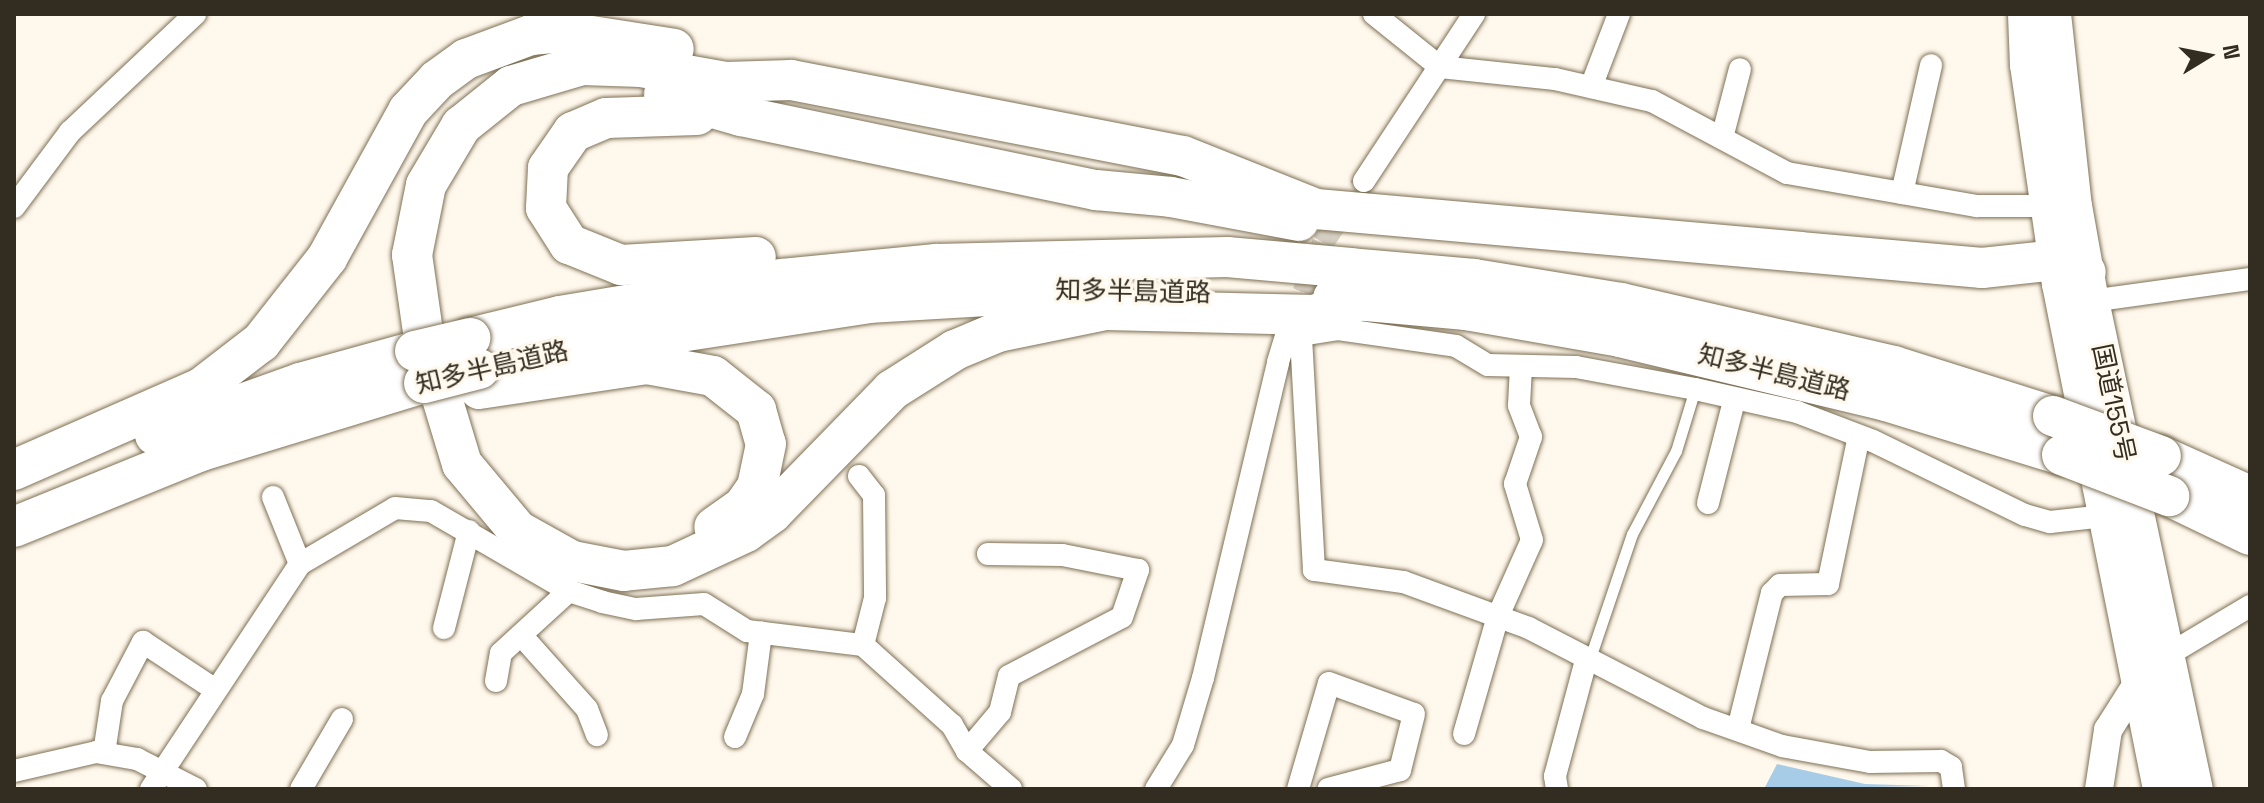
<!DOCTYPE html>
<meta charset="utf-8">
<style>
body{margin:0}
#map{position:relative;width:2264px;height:803px;overflow:hidden;background:#fff8ec;font-family:"Space Grotesk","Noto Sans JP",sans-serif}
div>[style]{position:absolute}
[style*='--x']{left:calc(var(--x)*1px);top:calc(var(--y)*1px);width:calc(var(--w)*1px);rotate:calc(var(--a)*1deg)}
.water>*{inset:0;background:#a7cce7}
.minor-tunnel>*{height:22px;margin-top:-11px;transform-origin:0;background:repeating-linear-gradient(90deg,#d6cfc3 0 22px,transparent 0 33px)}
.roads{filter:drop-shadow(0 0 2px #7e7055) drop-shadow(0 0 2px #7e7055)}
.service>*{height:11px;margin:-5.5px;padding:0 5.5px;transform-origin:5.5px;border-radius:5.5px;background:#fff}
.minor>*{height:22px;margin:-11px;padding:0 11px;transform-origin:11px;border-radius:11px;background:#fff}
.tertiary>*{height:28px;margin:-14px;padding:0 14px;transform-origin:14px;border-radius:14px;background:#fff}
.trunk>*{height:36px;margin:-18px;padding:0 18px;transform-origin:18px;border-radius:18px;background:#fff}
.motorway>*{height:40px;margin:-20px;padding:0 20px;transform-origin:20px;border-radius:20px;background:#fff}
.bridges{filter:drop-shadow(0 0 2px #7e7055) drop-shadow(0 0 2px #7e7055)}
.motorway-bridge>*{height:40px;margin:-20px;padding:0 20px;transform-origin:20px;border-radius:20px;background:#fff}
span{translate:-50% -50%;white-space:nowrap;text-align:center;line-height:1.15;-webkit-text-stroke:6px #fff8ec;paint-order:stroke}
.street-label{font-size:26px;color:#322c21}
.frame{position:absolute;inset:0;border:16px solid #322c21;pointer-events:none}
.north{position:absolute;left:2168px;top:16px;width:80px;height:80px;-webkit-text-stroke:6px #fff8ec;paint-order:stroke;rotate:80deg;font-size:22px;font-weight:700;line-height:32px;text-align:center;color:#322c21}
.north::after{content:'';display:block;margin:auto;width:28px;height:36px;background:#322c21;clip-path:polygon(50% 0,100% 100%,50% 72%,0 100%)}
</style>
<div id="map">
<div class="water">
<div style="clip-path:polygon(1777px 764px,1865px 784px,1930px 786px,1764px 789px)"></div>
</div>
<div class="minor-tunnel">
<div style="--x:1291;--y:323;--w:86;--a:-68.2"></div>
<div style="--x:1323;--y:243;--w:74;--a:-56.5"></div>
</div>
<div class="roads">
<div class="service">
<div style="--x:1589;--y:661;--w:134;--a:-71.3"></div>
<div style="--x:1632;--y:534;--w:94;--a:-62.1"></div>
<div style="--x:1676;--y:451;--w:65;--a:-73"></div>
</div>
<div class="minor">
<div style="--x:1374;--y:14;--w:85;--a:38.8"></div>
<div style="--x:1440;--y:67;--w:116;--a:6"></div>
<div style="--x:1555;--y:79;--w:99;--a:12.8"></div>
<div style="--x:1652;--y:101;--w:153;--a:28.1"></div>
<div style="--x:1787;--y:173;--w:193;--a:9.9"></div>
<div style="--x:1977;--y:206;--w:71;--a:0"></div>
<div style="--x:1591;--y:87;--w:78;--a:-69"></div>
<div style="--x:1722;--y:138;--w:71;--a:-75.4"></div>
<div style="--x:1364;--y:181;--w:200;--a:-56.6"></div>
<div style="--x:1902;--y:193;--w:131;--a:-77.2"></div>
<div style="--x:14;--y:207;--w:94;--a:-53.3"></div>
<div style="--x:70;--y:132;--w:172;--a:-43.3"></div>
<div style="--x:2091;--y:301;--w:161;--a:-7.9"></div>
<div style="--x:859;--y:476;--w:24;--a:52"></div>
<div style="--x:874;--y:495;--w:103;--a:89.4"></div>
<div style="--x:875;--y:598;--w:49;--a:104.3"></div>
<div style="--x:273;--y:497;--w:72;--a:68.1"></div>
<div style="--x:1708;--y:503;--w:105;--a:-75.7"></div>
<div style="--x:444;--y:628;--w:100;--a:-75.5"></div>
<div style="--x:521;--y:635;--w:99;--a:48.3"></div>
<div style="--x:587;--y:709;--w:28;--a:69"></div>
<div style="--x:2166;--y:656;--w:98;--a:-30.8"></div>
<div style="--x:496;--y:681;--w:28;--a:-80"></div>
<div style="--x:501;--y:653;--w:92;--a:-42.4"></div>
<div style="--x:1738;--y:729;--w:140;--a:-76"></div>
<div style="--x:1772;--y:593;--w:11;--a:-45"></div>
<div style="--x:1780;--y:585;--w:48;--a:-1.2"></div>
<div style="--x:1828;--y:584;--w:151;--a:-78.2"></div>
<div style="--x:1464;--y:734;--w:123;--a:-73.9"></div>
<div style="--x:1498;--y:616;--w:83;--a:-65.9"></div>
<div style="--x:1532;--y:540;--w:59;--a:-106.9"></div>
<div style="--x:1515;--y:484;--w:50;--a:-71.2"></div>
<div style="--x:1531;--y:437;--w:34;--a:-111"></div>
<div style="--x:1519;--y:405;--w:38;--a:-87"></div>
<div style="--x:735;--y:737;--w:47;--a:-67.3"></div>
<div style="--x:753;--y:694;--w:62;--a:-82.5"></div>
<div style="--x:967;--y:751;--w:51;--a:-49.8"></div>
<div style="--x:1000;--y:712;--w:37;--a:-76"></div>
<div style="--x:1009;--y:676;--w:127;--a:-27.6"></div>
<div style="--x:1122;--y:617;--w:50;--a:-71.2"></div>
<div style="--x:1138;--y:570;--w:77;--a:-168.8"></div>
<div style="--x:1062;--y:555;--w:74;--a:-179.2"></div>
<div style="--x:104;--y:753;--w:53;--a:-81.3"></div>
<div style="--x:112;--y:701;--w:67;--a:-62.3"></div>
<div style="--x:143;--y:642;--w:85;--a:33.5"></div>
<div style="--x:14;--y:771;--w:84;--a:-13"></div>
<div style="--x:96;--y:752;--w:42;--a:9.7"></div>
<div style="--x:137;--y:759;--w:66;--a:27"></div>
<div style="--x:151;--y:789;--w:270;--a:-56.5"></div>
<div style="--x:300;--y:564;--w:110;--a:-30.5"></div>
<div style="--x:395;--y:508;--w:36;--a:5"></div>
<div style="--x:431;--y:511;--w:160;--a:30.1"></div>
<div style="--x:569;--y:591;--w:35;--a:18"></div>
<div style="--x:602;--y:602;--w:35;--a:12"></div>
<div style="--x:636;--y:609;--w:68;--a:-4.2"></div>
<div style="--x:704;--y:604;--w:51;--a:32.1"></div>
<div style="--x:747;--y:631;--w:117;--a:6.9"></div>
<div style="--x:863;--y:645;--w:120;--a:42"></div>
<div style="--x:952;--y:725;--w:30;--a:60"></div>
<div style="--x:967;--y:751;--w:58;--a:40.8"></div>
<div style="--x:301;--y:789;--w:81;--a:-59.6"></div>
<div style="--x:1156;--y:789;--w:52;--a:-58.5"></div>
<div style="--x:1183;--y:745;--w:70;--a:-73.4"></div>
<div style="--x:1203;--y:678;--w:325;--a:-76.6"></div>
<div style="--x:1278;--y:362;--w:28;--a:-73"></div>
<div style="--x:1286;--y:335;--w:15;--a:0"></div>
<div style="--x:1298;--y:789;--w:110;--a:-73.7"></div>
<div style="--x:1329;--y:683;--w:90;--a:20"></div>
<div style="--x:1414;--y:714;--w:58;--a:104"></div>
<div style="--x:1400;--y:770;--w:74;--a:165.2"></div>
<div style="--x:1557;--y:789;--w:13;--a:-99"></div>
<div style="--x:1555;--y:776;--w:120;--a:-75"></div>
<div style="--x:1954;--y:789;--w:22;--a:-98"></div>
<div style="--x:1951;--y:767;--w:12;--a:-149"></div>
<div style="--x:1941;--y:761;--w:71;--a:179.2"></div>
<div style="--x:1870;--y:762;--w:89;--a:-169.7"></div>
<div style="--x:1782;--y:746;--w:84;--a:-160.5"></div>
<div style="--x:1703;--y:718;--w:196;--a:-152.7"></div>
<div style="--x:1529;--y:628;--w:134;--a:-159.9"></div>
<div style="--x:1403;--y:582;--w:90;--a:-172.3"></div>
<div style="--x:1314;--y:570;--w:235;--a:-93.2"></div>
<div style="--x:1301;--y:335;--w:37;--a:-9"></div>
<div style="--x:1338;--y:329;--w:119;--a:8.2"></div>
<div style="--x:1456;--y:346;--w:37;--a:31"></div>
<div style="--x:1488;--y:365;--w:88;--a:1.3"></div>
<div style="--x:1576;--y:367;--w:121;--a:10.5"></div>
<div style="--x:1695;--y:389;--w:105;--a:12.7"></div>
<div style="--x:1797;--y:412;--w:81;--a:20.9"></div>
<div style="--x:1873;--y:441;--w:169;--a:26"></div>
<div style="--x:2025;--y:515;--w:26;--a:16"></div>
<div style="--x:2050;--y:522;--w:55;--a:-6.2"></div>
</div>
<div class="tertiary">
<div style="--x:2099;--y:789;--w:60;--a:-81.3"></div>
<div style="--x:2108;--y:730;--w:71;--a:-57.7"></div>
</div>
<div class="trunk">
<div style="--x:2026;--y:14;--w:51;--a:87.8"></div>
<div style="--x:2028;--y:65;--w:221;--a:81.7"></div>
<div style="--x:2060;--y:284;--w:515;--a:78.69"></div>
<div style="--x:2053;--y:14;--w:193;--a:83.8"></div>
<div style="--x:2074;--y:206;--w:97;--a:79.9"></div>
<div style="--x:2091;--y:301;--w:499;--a:78"></div>
</div>
<div class="motorway">
<div style="--x:664;--y:94;--w:80;--a:15.9"></div>
<div style="--x:741;--y:116;--w:363;--a:11.8"></div>
<div style="--x:1096;--y:190;--w:75;--a:5.3"></div>
<div style="--x:1171;--y:197;--w:130;--a:10.6"></div>
<div style="--x:697;--y:115;--w:91;--a:178.1"></div>
<div style="--x:606;--y:118;--w:36;--a:157"></div>
<div style="--x:573;--y:132;--w:44;--a:124.8"></div>
<div style="--x:548;--y:168;--w:40;--a:92.9"></div>
<div style="--x:546;--y:208;--w:43;--a:57.4"></div>
<div style="--x:569;--y:244;--w:56;--a:22"></div>
<div style="--x:621;--y:265;--w:135;--a:-3.4"></div>
<div style="--x:1333;--y:298;--w:134;--a:5.2"></div>
<div style="--x:1466;--y:310;--w:156;--a:9.9"></div>
<div style="--x:1620;--y:337;--w:274;--a:13.5"></div>
<div style="--x:1886;--y:401;--w:184;--a:17.1"></div>
<div style="--x:1361;--y:300;--w:49;--a:162.3"></div>
<div style="--x:1314;--y:315;--w:208;--a:-178.6"></div>
<div style="--x:1106;--y:310;--w:110;--a:168.5"></div>
<div style="--x:998;--y:332;--w:47;--a:157.3"></div>
<div style="--x:955;--y:350;--w:75;--a:147.6"></div>
<div style="--x:892;--y:390;--w:172;--a:134.3"></div>
<div style="--x:772;--y:513;--w:32;--a:144"></div>
<div style="--x:746;--y:532;--w:81;--a:155"></div>
<div style="--x:673;--y:566;--w:49;--a:174.2"></div>
<div style="--x:624;--y:571;--w:53;--a:-169.1"></div>
<div style="--x:572;--y:561;--w:62;--a:-150.9"></div>
<div style="--x:518;--y:531;--w:87;--a:-129.9"></div>
<div style="--x:462;--y:464;--w:131;--a:-106.9"></div>
<div style="--x:424;--y:339;--w:85;--a:-98.1"></div>
<div style="--x:412;--y:255;--w:71;--a:-78.7"></div>
<div style="--x:426;--y:185;--w:69;--a:-59.3"></div>
<div style="--x:461;--y:126;--w:64;--a:-38.7"></div>
<div style="--x:511;--y:86;--w:74;--a:-16.5"></div>
<div style="--x:582;--y:65;--w:59;--a:1.9"></div>
<div style="--x:641;--y:67;--w:86;--a:10"></div>
<div style="--x:726;--y:82;--w:65;--a:-1.8"></div>
<div style="--x:791;--y:80;--w:399;--a:11"></div>
<div style="--x:1183;--y:156;--w:143;--a:21.7"></div>
<div style="--x:1316;--y:209;--w:669;--a:5.06"></div>
<div style="--x:1982;--y:268;--w:74;--a:-6.2"></div>
<div style="--x:2056;--y:260;--w:32;--a:22"></div>
<div style="--x:470;--y:338;--w:93;--a:-13.7"></div>
<div style="--x:560;--y:316;--w:225;--a:-9.5"></div>
<div style="--x:782;--y:279;--w:155;--a:-5.6"></div>
<div style="--x:936;--y:264;--w:291;--a:-1.4"></div>
<div style="--x:1227;--y:257;--w:248;--a:5.1"></div>
<div style="--x:1474;--y:279;--w:149;--a:9.3"></div>
<div style="--x:1621;--y:303;--w:280;--a:13"></div>
<div style="--x:1894;--y:366;--w:167;--a:17.5"></div>
<div style="--x:569;--y:349;--w:303;--a:-8.7"></div>
<div style="--x:868;--y:303;--w:233;--a:-3.4"></div>
<div style="--x:479;--y:389;--w:170;--a:-8.5"></div>
<div style="--x:647;--y:364;--w:67;--a:10.3"></div>
<div style="--x:713;--y:376;--w:55;--a:38.3"></div>
<div style="--x:756;--y:410;--w:35;--a:74"></div>
<div style="--x:766;--y:444;--w:44;--a:101.8"></div>
<div style="--x:757;--y:487;--w:24;--a:125"></div>
<div style="--x:743;--y:507;--w:35;--a:145"></div>
<div style="--x:155;--y:435;--w:154;--a:-19.7"></div>
<div style="--x:300;--y:383;--w:119;--a:-15.5"></div>
<div style="--x:2161;--y:456;--w:98;--a:24.2"></div>
<div style="--x:14;--y:470;--w:204;--a:-23.7"></div>
<div style="--x:201;--y:388;--w:76;--a:-37.5"></div>
<div style="--x:261;--y:342;--w:107;--a:-51.8"></div>
<div style="--x:327;--y:258;--w:168;--a:-61.1"></div>
<div style="--x:408;--y:111;--w:42;--a:-46.9"></div>
<div style="--x:437;--y:80;--w:36;--a:-36"></div>
<div style="--x:466;--y:59;--w:69;--a:-20.3"></div>
<div style="--x:531;--y:35;--w:35;--a:-5"></div>
<div style="--x:566;--y:32;--w:109;--a:8.9"></div>
<div style="--x:2169;--y:496;--w:90;--a:25.7"></div>
<div style="--x:14;--y:527;--w:202;--a:-22.1"></div>
<div style="--x:201;--y:451;--w:233;--a:-17"></div>
</div>
</div>
<div class="bridges">
<div class="motorway-bridge">
<div style="--x:415;--y:351;--w:57;--a:-13.3"></div>
<div style="--x:424;--y:383;--w:57;--a:-14.3"></div>
<div style="--x:2053;--y:416;--w:115;--a:20.3"></div>
<div style="--x:2062;--y:455;--w:115;--a:21"></div>
</div>
</div>
<div class="street-label">
<span style="left:1133px;top:292px;rotate:1deg">知多半島道路</span>
<span style="left:492px;top:368px;rotate:-13deg">知多半島道路</span>
<span style="left:1774px;top:373px;rotate:14deg">知多半島道路</span>
<span style="left:2113px;top:403px;rotate:78deg">国道155号</span>
</div>
<div class="frame"></div>
<div class="north">N</div>
</div>
